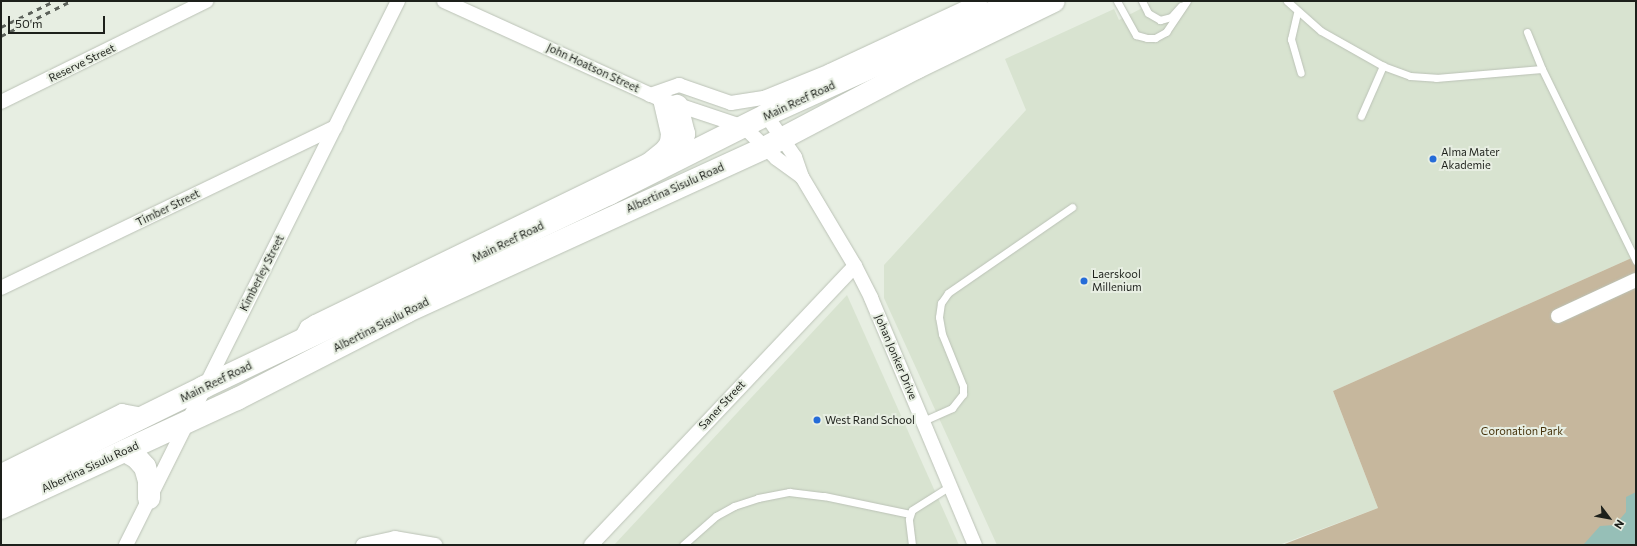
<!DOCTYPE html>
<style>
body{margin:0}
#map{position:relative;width:1637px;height:546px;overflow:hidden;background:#e7eee2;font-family:Commissioner,sans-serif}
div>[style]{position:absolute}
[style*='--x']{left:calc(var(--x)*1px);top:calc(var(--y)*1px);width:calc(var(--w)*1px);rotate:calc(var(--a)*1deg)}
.built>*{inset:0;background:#d8e3d0}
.green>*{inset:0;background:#c6b79d}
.water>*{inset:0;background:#96bfb7}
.roads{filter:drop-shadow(0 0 1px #bbc2b6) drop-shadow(0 0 1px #bbc2b6)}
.service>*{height:7px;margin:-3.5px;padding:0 3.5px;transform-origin:3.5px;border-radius:3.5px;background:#fff}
.minor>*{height:14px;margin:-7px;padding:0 7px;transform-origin:7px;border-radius:7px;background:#fff}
.primary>*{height:22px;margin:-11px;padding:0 11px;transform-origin:11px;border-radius:11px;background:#fff}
.rail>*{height:3px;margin-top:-1.5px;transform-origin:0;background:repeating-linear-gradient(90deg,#5c615a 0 5px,transparent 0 10px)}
.dots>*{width:11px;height:11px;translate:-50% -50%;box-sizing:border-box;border:2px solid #e7eee2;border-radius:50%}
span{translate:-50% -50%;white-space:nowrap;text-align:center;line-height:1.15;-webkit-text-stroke:4px #e7eee2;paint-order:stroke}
.street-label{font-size:11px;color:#1d201b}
.poi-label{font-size:11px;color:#1d201b}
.left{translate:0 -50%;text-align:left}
.park-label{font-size:11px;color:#46330c}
.frame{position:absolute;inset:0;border:2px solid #1d201b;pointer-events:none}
.north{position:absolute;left:1589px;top:498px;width:40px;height:40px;-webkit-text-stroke:3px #e7eee2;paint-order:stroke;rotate:122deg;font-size:11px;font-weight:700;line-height:16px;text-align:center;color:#1d201b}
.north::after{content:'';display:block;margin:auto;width:14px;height:18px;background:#1d201b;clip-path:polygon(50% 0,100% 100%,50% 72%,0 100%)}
.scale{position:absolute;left:8px;top:16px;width:97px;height:18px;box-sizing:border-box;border:2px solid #1d201b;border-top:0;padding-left:5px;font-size:12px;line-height:14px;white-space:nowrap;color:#1d201b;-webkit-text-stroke:3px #e7eee2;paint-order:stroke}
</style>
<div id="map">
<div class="built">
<div style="clip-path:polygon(1149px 1px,1636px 1px,1636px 256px,1333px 391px,1378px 508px,1279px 545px,997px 545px,884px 298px,884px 265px,1026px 110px,1005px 59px,1114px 9px,1119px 20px,1150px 4px)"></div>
<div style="clip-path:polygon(847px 295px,959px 545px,614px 545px)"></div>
</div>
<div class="green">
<div style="clip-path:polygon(1636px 256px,1636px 545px,1282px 545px,1378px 508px,1333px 391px)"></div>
</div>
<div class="water">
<div style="clip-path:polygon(1636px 492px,1636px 545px,1579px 545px,1584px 544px,1600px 526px,1615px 525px,1626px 512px,1626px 497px)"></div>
</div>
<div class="roads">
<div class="service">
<div style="--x:1117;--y:1;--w:39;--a:61"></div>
<div style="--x:1136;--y:35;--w:11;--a:15"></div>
<div style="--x:1147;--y:38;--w:8;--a:0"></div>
<div style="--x:1155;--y:38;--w:13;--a:-29"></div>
<div style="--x:1166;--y:32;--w:37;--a:-56"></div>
<div style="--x:1142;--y:1;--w:13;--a:63"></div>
<div style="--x:1148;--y:13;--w:14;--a:30"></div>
<div style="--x:1160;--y:20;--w:11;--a:-15"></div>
<div style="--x:1171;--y:17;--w:15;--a:-48"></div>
<div style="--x:1287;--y:1;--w:45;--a:41.4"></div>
<div style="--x:1321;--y:31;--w:71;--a:29.4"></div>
<div style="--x:1383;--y:66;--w:29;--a:20"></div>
<div style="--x:1410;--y:76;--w:26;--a:4"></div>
<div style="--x:1436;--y:78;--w:106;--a:-4.9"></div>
<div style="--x:1542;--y:69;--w:214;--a:63.9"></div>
<div style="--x:1297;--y:13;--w:27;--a:103"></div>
<div style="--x:1291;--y:39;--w:35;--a:74"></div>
<div style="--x:1527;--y:32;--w:40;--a:68"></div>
<div style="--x:1361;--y:116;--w:55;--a:-66.3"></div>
<div style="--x:923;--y:421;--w:32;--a:-24"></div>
<div style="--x:952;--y:408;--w:18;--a:-52"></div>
<div style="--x:963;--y:394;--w:8;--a:-90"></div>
<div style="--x:963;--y:386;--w:56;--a:-112"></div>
<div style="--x:942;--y:334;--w:17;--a:-100"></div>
<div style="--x:939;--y:317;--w:14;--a:-82"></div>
<div style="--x:941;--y:303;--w:12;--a:-55"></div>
<div style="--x:948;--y:293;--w:151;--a:-34.7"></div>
<div style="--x:683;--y:545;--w:44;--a:-41.3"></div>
<div style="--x:716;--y:516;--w:21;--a:-29"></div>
<div style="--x:734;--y:506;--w:25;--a:-18"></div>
<div style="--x:758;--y:498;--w:32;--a:-11"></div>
<div style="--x:789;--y:492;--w:35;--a:7"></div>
<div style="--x:824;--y:496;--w:88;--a:11.8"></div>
<div style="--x:912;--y:545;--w:26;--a:-97"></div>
<div style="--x:909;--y:519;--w:9;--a:-72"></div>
<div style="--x:912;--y:510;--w:45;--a:-32.3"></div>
</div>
<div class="minor">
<div style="--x:444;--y:1;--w:237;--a:24.4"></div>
<div style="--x:660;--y:99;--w:89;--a:18.4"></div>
<div style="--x:744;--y:127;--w:45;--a:44.1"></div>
<div style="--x:776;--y:158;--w:32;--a:36"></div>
<div style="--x:650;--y:95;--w:31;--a:-19"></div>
<div style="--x:679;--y:85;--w:55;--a:19.1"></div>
<div style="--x:731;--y:103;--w:33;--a:-9"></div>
<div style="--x:764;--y:98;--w:71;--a:-22.2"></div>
<div style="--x:830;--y:71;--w:166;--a:-25"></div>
<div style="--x:1;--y:102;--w:229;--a:-26.2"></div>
<div style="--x:766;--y:115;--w:51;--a:55.4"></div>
<div style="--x:795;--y:157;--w:21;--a:71"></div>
<div style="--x:802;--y:177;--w:104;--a:59.2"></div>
<div style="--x:855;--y:266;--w:36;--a:63"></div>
<div style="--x:871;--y:298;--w:268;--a:67.2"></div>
<div style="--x:1;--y:288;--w:371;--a:-25.7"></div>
<div style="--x:1558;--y:316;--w:86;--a:-24.8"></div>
<div style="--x:301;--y:338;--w:13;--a:-61"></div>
<div style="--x:307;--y:327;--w:9;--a:-32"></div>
<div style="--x:315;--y:322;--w:369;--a:-25.9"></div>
<div style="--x:647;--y:161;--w:21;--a:-39"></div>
<div style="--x:663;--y:148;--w:7;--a:-56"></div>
<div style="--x:667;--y:142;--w:8;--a:-83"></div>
<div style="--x:668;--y:134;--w:36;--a:-103"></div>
<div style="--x:1;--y:471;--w:135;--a:-26.4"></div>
<div style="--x:122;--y:411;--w:26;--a:11"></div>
<div style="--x:126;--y:545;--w:608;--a:-63.43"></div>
<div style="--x:363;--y:545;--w:33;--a:-12"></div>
<div style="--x:395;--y:538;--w:41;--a:9.9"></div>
<div style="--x:591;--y:545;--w:384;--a:-46.6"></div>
</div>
<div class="primary">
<div style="--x:671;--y:162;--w:16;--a:-55"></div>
<div style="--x:680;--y:149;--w:16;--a:-75"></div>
<div style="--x:684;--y:134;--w:29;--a:-104"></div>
<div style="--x:125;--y:451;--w:13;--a:29"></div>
<div style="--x:136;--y:457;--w:13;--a:48"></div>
<div style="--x:145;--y:467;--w:15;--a:74"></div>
<div style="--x:149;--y:481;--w:17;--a:90"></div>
<div style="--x:1;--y:487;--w:226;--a:-26.2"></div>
<div style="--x:204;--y:387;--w:449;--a:-25.5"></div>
<div style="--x:609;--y:194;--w:176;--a:-26.7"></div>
<div style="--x:766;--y:115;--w:276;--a:-24.4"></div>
<div style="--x:1;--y:508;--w:260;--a:-24.8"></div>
<div style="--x:237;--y:399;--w:190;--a:-27.2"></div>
<div style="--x:406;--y:312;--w:394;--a:-24.6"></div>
<div style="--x:764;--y:148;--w:172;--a:-27.8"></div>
<div style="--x:916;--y:68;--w:153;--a:-25.9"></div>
</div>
</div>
<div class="rail">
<div style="--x:1;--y:27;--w:59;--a:-26.1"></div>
<div style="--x:1;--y:36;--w:78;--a:-26.6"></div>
</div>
<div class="dots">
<div style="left:1433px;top:159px;background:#256cd8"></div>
<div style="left:1084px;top:281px;background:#256cd8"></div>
<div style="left:817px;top:420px;background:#256cd8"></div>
</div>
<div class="street-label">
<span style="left:82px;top:63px;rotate:-26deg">Reserve Street</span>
<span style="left:593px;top:68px;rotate:25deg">John Hoatson Street</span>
<span style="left:799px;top:101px;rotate:-25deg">Main Reef Road</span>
<span style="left:675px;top:188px;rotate:-24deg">Albertina Sisulu Road</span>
<span style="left:168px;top:208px;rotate:-26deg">Timber Street</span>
<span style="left:508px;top:242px;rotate:-26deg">Main Reef Road</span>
<span style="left:262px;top:273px;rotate:-63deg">Kimberley Street</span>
<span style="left:381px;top:325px;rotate:-27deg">Albertina Sisulu Road</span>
<span style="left:896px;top:357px;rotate:67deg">Johan Jonker Drive</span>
<span style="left:216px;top:382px;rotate:-26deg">Main Reef Road</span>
<span style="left:722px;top:405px;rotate:-47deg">Saner Street</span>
<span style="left:90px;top:467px;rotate:-25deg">Albertina Sisulu Road</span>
</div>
<div class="poi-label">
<span class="left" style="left:1441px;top:159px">Alma Mater<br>Akademie</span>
<span class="left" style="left:1092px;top:281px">Laerskool<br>Millenium</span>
<span class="left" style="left:825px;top:420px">West Rand School</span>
</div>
<div class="park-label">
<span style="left:1522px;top:431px">Coronation Park</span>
</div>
<div class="frame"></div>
<div class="north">N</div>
<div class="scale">50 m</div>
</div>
